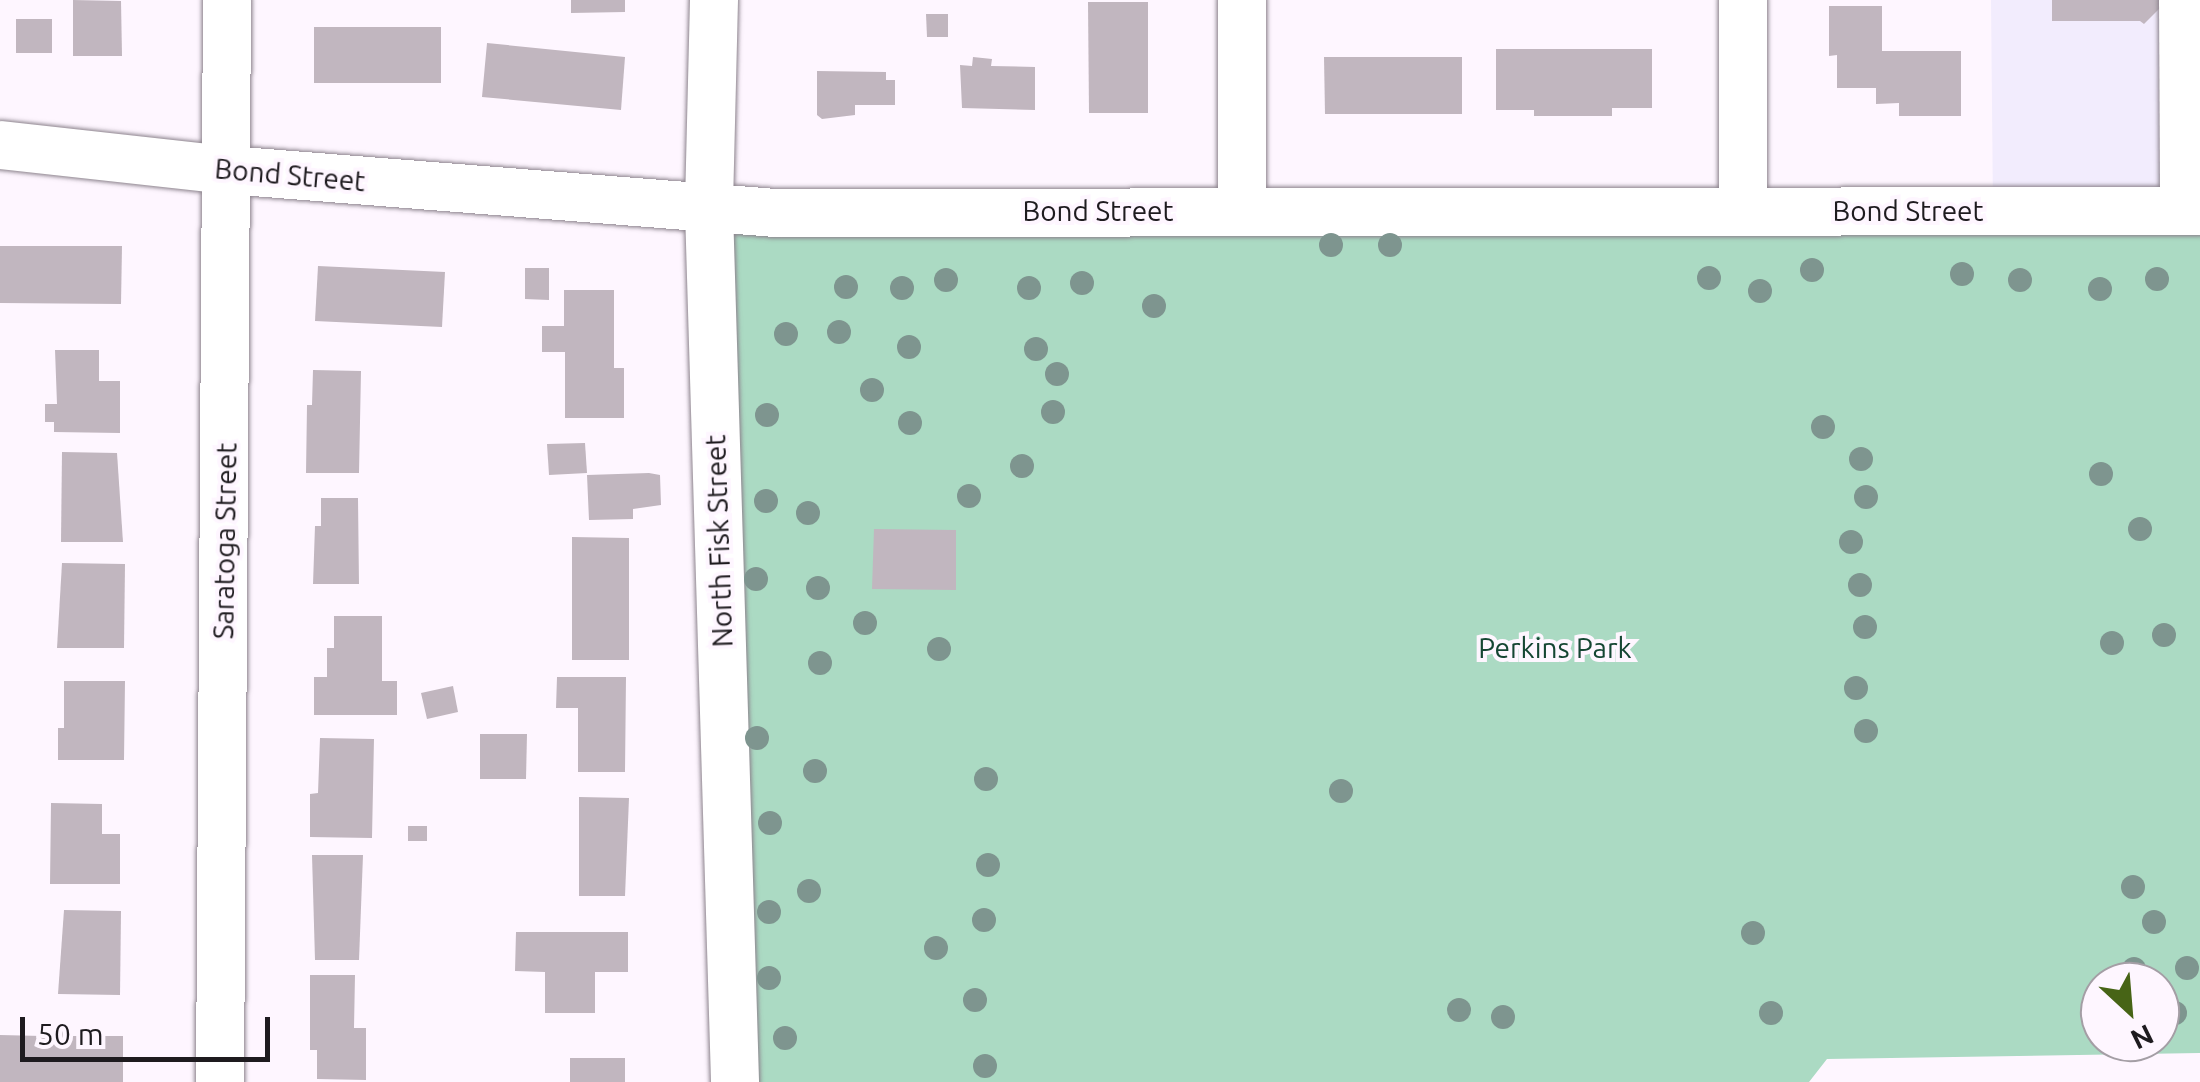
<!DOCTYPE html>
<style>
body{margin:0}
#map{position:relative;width:2200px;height:1082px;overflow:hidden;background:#fef6ff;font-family:Ubuntu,sans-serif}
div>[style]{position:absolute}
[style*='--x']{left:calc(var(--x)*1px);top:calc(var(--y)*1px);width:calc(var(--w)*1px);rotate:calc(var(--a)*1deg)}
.commercial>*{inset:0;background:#f2ecfd}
.green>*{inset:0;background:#abdac3}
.building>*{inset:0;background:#c1b6bf}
.roads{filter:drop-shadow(0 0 2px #8d848e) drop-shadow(0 0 2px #8d848e)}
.minor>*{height:48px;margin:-24px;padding:0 24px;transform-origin:24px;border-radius:24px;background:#fff}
.trees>*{width:24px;height:24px;margin:-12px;border-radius:50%;background:#7e958f}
span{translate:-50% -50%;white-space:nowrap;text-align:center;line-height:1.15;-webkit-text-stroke:8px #fef6ff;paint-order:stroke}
.street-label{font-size:28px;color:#1e1b1f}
.park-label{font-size:28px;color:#154633}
.north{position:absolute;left:2080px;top:962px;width:100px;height:100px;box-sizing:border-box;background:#fef6ff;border:2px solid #a49ea5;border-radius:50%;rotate:154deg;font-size:28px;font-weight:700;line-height:40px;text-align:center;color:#1e1b1f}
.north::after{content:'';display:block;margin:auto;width:35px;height:45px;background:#476416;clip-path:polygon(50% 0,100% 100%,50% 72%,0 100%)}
.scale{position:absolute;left:20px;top:1017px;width:250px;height:45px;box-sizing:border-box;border:5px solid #1e1b1f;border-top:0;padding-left:12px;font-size:30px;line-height:35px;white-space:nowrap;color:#1e1b1f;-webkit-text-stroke:8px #fef6ff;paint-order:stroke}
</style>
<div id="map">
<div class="commercial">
<div style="clip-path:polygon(1991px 0,2200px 0,2200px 211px,1993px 211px)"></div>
</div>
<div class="green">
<div style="clip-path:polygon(evenodd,709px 210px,2200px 212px,2200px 1053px,1827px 1059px,1809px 1082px,731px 1082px,709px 210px,2100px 982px,2160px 982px,2160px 1042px,2100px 1042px,2100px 982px)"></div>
</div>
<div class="building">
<div style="clip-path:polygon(73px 0,121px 1px,122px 56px,73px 56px)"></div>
<div style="clip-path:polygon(571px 0,625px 0,625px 12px,571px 13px)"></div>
<div style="clip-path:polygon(2052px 0,2161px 0,2165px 3px,2144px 24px,2140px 21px,2052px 21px)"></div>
<div style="clip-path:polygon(1088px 2px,1148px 2px,1148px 113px,1089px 113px)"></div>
<div style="clip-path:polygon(1829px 6px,1882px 6px,1882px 51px,1961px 51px,1961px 116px,1899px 116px,1899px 103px,1876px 104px,1876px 88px,1837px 88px,1837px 55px,1829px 56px)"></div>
<div style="clip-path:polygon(926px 14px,948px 14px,948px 37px,927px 37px)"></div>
<div style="clip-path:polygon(16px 19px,52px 19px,52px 53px,16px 53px)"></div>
<div style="clip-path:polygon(314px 27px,441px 27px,441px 83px,314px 83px)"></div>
<div style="clip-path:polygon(487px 43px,625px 57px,621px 110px,482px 97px)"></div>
<div style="clip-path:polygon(1496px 49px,1652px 49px,1652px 108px,1612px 108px,1612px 116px,1534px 116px,1534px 110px,1496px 110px)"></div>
<div style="clip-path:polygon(973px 57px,992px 59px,991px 66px,1035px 67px,1035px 110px,962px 108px,960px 65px,972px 66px)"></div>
<div style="clip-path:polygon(1324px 57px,1462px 57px,1462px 114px,1325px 114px)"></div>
<div style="clip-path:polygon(817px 71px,886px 72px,886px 80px,895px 80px,895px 105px,855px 105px,855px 115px,822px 119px,817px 115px)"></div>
<div style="clip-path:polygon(0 246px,122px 246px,121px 304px,0 303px)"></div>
<div style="clip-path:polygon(318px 266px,445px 272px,442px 327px,315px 321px)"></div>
<div style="clip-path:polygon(525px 268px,549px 268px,549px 300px,525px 299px)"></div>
<div style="clip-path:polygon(564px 290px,614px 290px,614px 368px,624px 368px,624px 418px,565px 418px,565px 352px,542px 352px,542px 326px,564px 326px)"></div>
<div style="clip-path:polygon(55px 350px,99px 350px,99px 381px,120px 381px,120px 433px,54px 432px,54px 422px,45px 422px,45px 404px,57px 404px)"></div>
<div style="clip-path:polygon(313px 370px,361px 371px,359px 473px,306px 473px,307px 405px,312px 405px)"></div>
<div style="clip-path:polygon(585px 443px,587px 473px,549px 475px,547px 444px)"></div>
<div style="clip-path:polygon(62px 452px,117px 453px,123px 542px,61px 542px)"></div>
<div style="clip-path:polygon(649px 473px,660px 475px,661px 505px,633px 509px,633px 519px,589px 520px,587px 475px)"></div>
<div style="clip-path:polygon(321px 498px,358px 498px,359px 584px,313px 584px,315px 526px,321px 526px)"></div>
<div style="clip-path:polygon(874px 529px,956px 530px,956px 590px,872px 589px)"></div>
<div style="clip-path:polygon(572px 537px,629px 538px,629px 660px,572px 660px)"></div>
<div style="clip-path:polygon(62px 563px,125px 564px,124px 648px,57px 648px)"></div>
<div style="clip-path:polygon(334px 616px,382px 616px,382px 681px,397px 681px,397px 715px,314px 715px,314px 677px,327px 677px,327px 648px,334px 648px)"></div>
<div style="clip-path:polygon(557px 677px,626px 677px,625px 772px,578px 772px,578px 708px,556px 708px)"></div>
<div style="clip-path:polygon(64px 681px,125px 681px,124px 760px,58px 760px,58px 728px,64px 728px)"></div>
<div style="clip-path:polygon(453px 686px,458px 712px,427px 719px,421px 693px)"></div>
<div style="clip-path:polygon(480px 734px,527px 734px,526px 779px,480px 779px)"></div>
<div style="clip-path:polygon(320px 738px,374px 739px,372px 838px,310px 837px,310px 794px,318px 793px)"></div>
<div style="clip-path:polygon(579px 797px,629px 798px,625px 896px,579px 896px)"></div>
<div style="clip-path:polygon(51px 803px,102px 804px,102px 834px,120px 834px,120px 884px,50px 884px)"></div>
<div style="clip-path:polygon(408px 826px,427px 826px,427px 841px,408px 841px)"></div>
<div style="clip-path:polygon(312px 855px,363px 855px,359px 960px,315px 960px)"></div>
<div style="clip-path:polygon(64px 910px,121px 911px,120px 995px,58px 994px)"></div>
<div style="clip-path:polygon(516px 932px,628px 932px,628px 972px,595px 972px,595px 1013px,545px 1013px,545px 972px,515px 971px)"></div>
<div style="clip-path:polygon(310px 975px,355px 975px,354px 1028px,366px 1028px,366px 1080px,317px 1079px,317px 1050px,310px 1050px)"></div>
<div style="clip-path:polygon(42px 1031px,67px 1031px,67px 1036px,123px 1036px,123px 1082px,0 1082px,0 1035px,42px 1036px)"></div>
<div style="clip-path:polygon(570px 1058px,625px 1058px,625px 1082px,570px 1082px)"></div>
</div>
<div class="roads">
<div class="minor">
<div style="--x:714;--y:0;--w:210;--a:91.4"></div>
<div style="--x:709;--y:210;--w:872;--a:88.29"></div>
<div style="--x:1242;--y:0;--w:210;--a:90"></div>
<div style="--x:1743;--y:0;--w:211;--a:90"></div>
<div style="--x:2183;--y:0;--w:211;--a:89.7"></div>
<div style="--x:0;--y:145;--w:229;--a:6.3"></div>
<div style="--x:228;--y:170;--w:550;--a:4.49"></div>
<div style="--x:776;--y:213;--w:1424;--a:-0.08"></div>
<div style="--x:220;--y:1082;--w:1082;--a:-89.63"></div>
</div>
</div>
<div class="trees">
<div style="left:1331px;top:245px"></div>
<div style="left:1390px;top:245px"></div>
<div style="left:1812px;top:270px"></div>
<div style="left:1962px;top:274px"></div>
<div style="left:1709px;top:278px"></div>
<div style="left:2157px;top:279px"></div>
<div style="left:946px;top:280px"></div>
<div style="left:2020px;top:280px"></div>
<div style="left:1082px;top:283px"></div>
<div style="left:846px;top:287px"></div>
<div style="left:902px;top:288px"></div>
<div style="left:1029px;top:288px"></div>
<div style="left:2100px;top:289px"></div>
<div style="left:1760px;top:291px"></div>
<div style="left:1154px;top:306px"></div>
<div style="left:839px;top:332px"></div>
<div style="left:786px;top:334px"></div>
<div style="left:909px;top:347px"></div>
<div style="left:1036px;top:349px"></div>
<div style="left:1057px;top:374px"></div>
<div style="left:872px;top:390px"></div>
<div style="left:1053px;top:412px"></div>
<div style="left:767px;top:415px"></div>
<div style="left:910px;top:423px"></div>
<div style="left:1823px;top:427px"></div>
<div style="left:1861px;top:459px"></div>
<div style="left:1022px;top:466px"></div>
<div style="left:2101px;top:474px"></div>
<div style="left:969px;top:496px"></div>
<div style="left:1866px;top:497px"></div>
<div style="left:766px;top:501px"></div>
<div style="left:808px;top:513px"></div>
<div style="left:2140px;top:529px"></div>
<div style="left:1851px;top:542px"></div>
<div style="left:756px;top:579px"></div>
<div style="left:1860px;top:585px"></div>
<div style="left:818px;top:588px"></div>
<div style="left:865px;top:623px"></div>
<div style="left:1865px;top:627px"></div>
<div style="left:2164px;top:635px"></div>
<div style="left:2112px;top:643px"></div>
<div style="left:939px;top:649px"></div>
<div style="left:820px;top:663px"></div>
<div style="left:1856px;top:688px"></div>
<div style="left:1866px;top:731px"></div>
<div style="left:757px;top:738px"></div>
<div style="left:815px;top:771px"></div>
<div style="left:986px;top:779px"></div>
<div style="left:1341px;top:791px"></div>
<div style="left:770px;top:823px"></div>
<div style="left:988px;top:865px"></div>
<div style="left:2133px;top:887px"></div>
<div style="left:809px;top:891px"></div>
<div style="left:769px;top:912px"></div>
<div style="left:984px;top:920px"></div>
<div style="left:2154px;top:922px"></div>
<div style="left:1753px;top:933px"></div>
<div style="left:936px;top:948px"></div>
<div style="left:2187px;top:968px"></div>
<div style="left:2134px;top:969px"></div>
<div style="left:769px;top:978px"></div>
<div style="left:975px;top:1000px"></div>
<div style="left:1459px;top:1010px"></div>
<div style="left:1771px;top:1013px"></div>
<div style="left:2175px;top:1013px"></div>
<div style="left:1503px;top:1017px"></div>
<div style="left:785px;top:1038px"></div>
<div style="left:985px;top:1066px"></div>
</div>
<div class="street-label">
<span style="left:290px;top:175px;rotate:5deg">Bond Street</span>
<span style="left:1098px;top:211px">Bond Street</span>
<span style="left:1908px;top:211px">Bond Street</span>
<span style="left:225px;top:541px;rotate:-89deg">Saratoga Street</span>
<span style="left:719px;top:541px;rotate:-92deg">North Fisk Street</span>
</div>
<div class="park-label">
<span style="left:1555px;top:648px">Perkins Park</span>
</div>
<div class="north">N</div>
<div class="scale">50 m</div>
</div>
